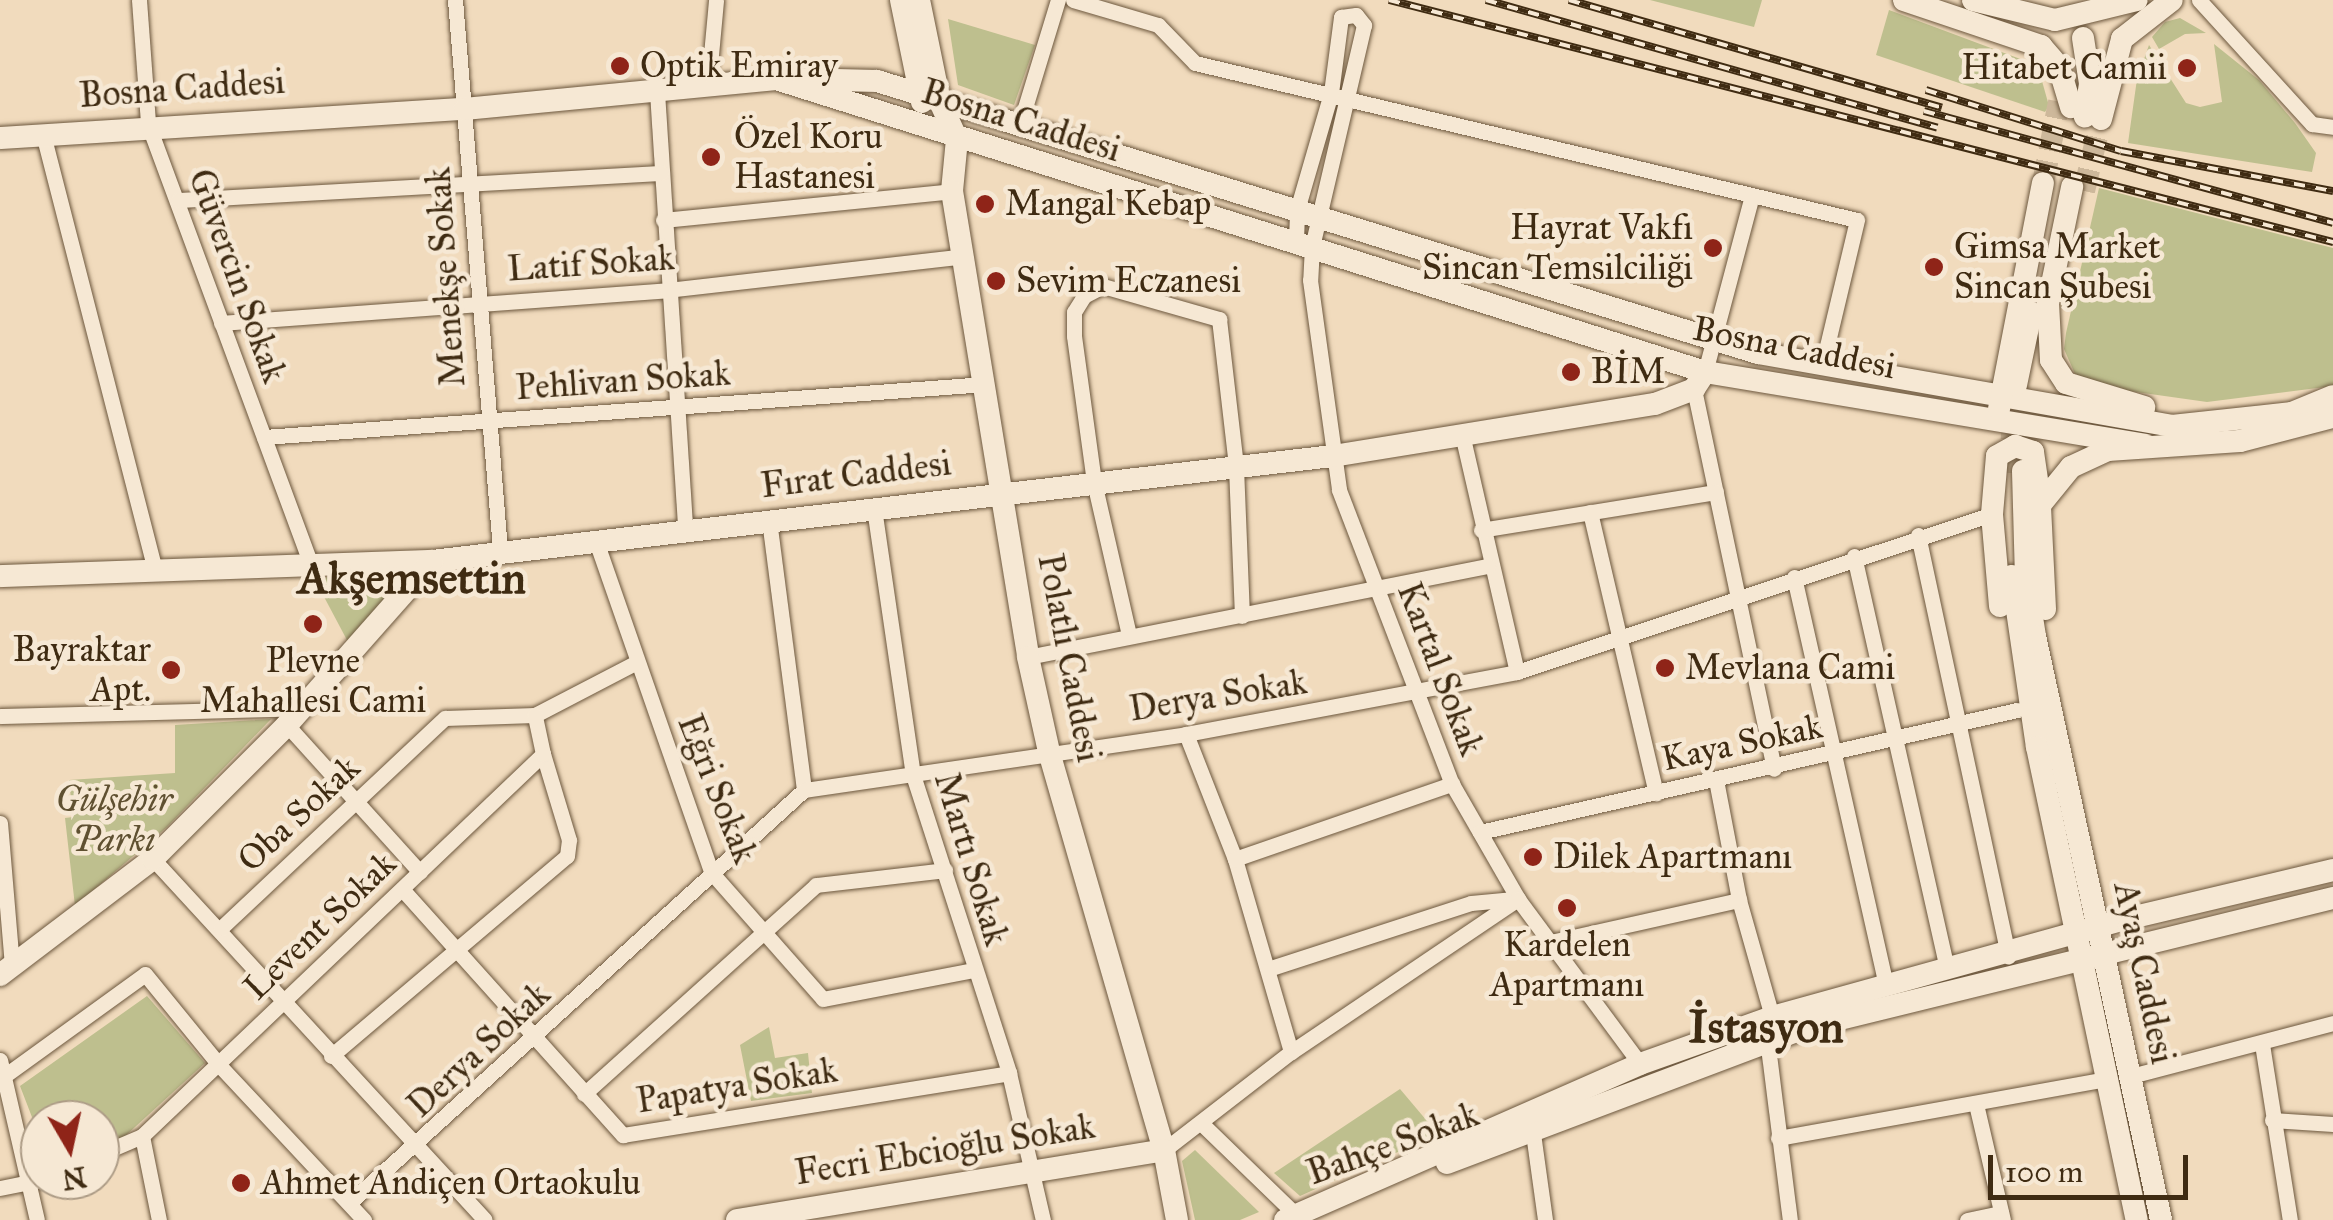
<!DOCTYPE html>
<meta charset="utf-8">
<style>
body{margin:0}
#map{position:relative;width:2333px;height:1220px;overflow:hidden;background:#f1dbbd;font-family:"IM FELL Great Primer",serif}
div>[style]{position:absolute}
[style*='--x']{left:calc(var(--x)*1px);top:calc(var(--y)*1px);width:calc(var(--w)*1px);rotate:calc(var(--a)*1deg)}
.green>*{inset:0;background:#bebf8e}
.secondary-tunnel>*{height:22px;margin-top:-11px;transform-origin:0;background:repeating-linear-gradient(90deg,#cdb89b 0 22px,transparent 0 33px)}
.roads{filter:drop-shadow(0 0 2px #6c573d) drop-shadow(0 0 2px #6c573d)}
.street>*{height:15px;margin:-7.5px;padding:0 7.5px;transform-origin:7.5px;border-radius:7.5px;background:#f6e8d4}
.secondary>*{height:22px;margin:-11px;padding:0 11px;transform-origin:11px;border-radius:11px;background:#f6e8d4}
.rail>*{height:8px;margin-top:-4px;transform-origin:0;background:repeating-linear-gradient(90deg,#f6e8d4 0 11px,#3f2b12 0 22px);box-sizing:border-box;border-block:2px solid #3f2b12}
.dots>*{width:28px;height:28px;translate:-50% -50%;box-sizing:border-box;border:5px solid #f6e8d4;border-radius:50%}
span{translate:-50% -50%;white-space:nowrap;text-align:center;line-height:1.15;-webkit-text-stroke:9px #f6e8d4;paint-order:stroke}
.poi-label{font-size:35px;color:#3f2b12}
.left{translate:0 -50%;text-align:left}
.right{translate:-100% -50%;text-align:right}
.street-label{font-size:35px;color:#3f2b12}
.park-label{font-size:35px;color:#5f5031;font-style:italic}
.district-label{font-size:45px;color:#3f2b12;font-weight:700}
.north{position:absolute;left:20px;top:1100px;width:100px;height:100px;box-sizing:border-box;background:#f6e8d4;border:2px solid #ad9c86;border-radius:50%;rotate:171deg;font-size:28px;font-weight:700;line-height:40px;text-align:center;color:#3f2b12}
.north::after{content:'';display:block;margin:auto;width:35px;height:45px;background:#8f2418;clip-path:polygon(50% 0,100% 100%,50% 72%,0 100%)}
.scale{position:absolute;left:1988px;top:1155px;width:200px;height:45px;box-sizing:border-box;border:5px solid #3f2b12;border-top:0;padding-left:12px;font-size:30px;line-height:35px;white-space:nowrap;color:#3f2b12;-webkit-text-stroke:8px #f6e8d4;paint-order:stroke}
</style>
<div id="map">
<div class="green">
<div style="clip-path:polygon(1650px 0,1762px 0,1754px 27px)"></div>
<div style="clip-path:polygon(1889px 10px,2023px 60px,2042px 81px,2049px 106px,2045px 112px,1876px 55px)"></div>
<div style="clip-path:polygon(2180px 18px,2206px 33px,2185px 34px,2159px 49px,2152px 37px,2165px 22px)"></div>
<div style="clip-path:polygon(948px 19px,1035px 45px,1014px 105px,958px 85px)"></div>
<div style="clip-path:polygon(2214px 44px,2259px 80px,2295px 123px,2316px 153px,2312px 172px,2128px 143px,2137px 79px,2149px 45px,2186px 103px,2200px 107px,2222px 102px)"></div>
<div style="clip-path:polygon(2099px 188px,2333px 248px,2333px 386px,2207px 402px,2115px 389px,2075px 374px,2064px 349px,2066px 333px)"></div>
<div style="clip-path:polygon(400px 574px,403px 582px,348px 642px,314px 578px)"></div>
<div style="clip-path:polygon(271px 719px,167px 827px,75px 906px,65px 818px,73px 817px,69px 780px,175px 773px,175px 725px)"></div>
<div style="clip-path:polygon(147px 996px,205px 1063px,123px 1138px,100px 1146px,100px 1120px,40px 1120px,40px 1138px,20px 1086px)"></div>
<div style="clip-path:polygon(769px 1027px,775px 1058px,808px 1053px,812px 1093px,751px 1101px,740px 1045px)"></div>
<div style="clip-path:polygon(1400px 1089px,1438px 1134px,1300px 1196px,1274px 1173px)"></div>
<div style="clip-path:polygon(1195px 1150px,1259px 1212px,1240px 1220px,1195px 1220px,1182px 1161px)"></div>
</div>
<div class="secondary-tunnel">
<div style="--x:2043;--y:183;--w:83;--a:-78.8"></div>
<div style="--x:2084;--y:191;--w:74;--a:-76.7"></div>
<div style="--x:2009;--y:473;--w:88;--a:-85.5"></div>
</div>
<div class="roads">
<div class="street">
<div style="--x:139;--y:0;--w:124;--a:85.8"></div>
<div style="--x:148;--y:124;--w:470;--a:69.7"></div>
<div style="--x:455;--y:0;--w:552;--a:85.32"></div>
<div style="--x:1073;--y:0;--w:89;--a:16.4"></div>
<div style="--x:1158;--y:25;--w:53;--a:45.8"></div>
<div style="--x:1195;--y:63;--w:680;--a:13.34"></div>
<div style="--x:1857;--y:220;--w:147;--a:103.4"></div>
<div style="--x:2199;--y:0;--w:168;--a:47.7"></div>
<div style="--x:2312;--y:124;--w:21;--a:8"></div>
<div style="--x:708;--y:87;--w:87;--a:-84.7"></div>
<div style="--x:657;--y:92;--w:439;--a:86.3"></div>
<div style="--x:1020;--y:124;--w:130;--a:-73"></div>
<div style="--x:43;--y:134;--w:447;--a:75.6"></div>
<div style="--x:178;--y:200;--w:484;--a:-3.2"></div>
<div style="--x:663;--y:220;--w:290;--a:-5.7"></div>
<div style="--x:1296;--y:241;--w:31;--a:-88"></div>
<div style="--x:1297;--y:210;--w:122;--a:-73.8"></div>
<div style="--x:1331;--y:93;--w:77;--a:-82.5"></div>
<div style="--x:1341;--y:17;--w:15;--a:-8"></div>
<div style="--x:1356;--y:15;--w:13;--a:51"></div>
<div style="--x:1364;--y:25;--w:227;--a:103.2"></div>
<div style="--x:1312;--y:246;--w:34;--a:93"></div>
<div style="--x:1310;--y:280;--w:212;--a:82.1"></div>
<div style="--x:1339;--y:490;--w:315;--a:69"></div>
<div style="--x:1452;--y:784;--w:133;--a:60.1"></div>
<div style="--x:1518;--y:899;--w:205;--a:53.5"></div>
<div style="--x:221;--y:323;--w:447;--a:-4.2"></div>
<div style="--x:667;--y:290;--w:300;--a:-6.5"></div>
<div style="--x:1705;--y:372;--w:183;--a:-75.1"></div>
<div style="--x:1694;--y:389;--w:388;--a:78.1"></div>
<div style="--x:1462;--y:434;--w:244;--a:77"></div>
<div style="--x:264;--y:437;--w:724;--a:-4.2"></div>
<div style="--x:874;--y:508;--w:270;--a:81.7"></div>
<div style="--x:913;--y:775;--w:313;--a:72.1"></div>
<div style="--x:1009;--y:1073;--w:151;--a:77"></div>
<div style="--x:1590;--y:512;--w:289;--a:76.8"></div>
<div style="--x:769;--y:520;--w:272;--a:82.6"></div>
<div style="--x:1481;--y:530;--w:238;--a:-9.2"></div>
<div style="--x:1918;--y:535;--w:431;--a:77.9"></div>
<div style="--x:596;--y:541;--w:350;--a:70.8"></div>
<div style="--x:711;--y:872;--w:169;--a:48.6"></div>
<div style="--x:823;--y:999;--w:153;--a:-10.9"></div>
<div style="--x:1854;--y:556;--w:423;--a:77.3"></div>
<div style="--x:1794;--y:577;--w:419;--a:77.3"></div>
<div style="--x:1129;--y:635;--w:157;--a:-102.9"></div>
<div style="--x:1094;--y:482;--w:147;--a:-97.8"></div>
<div style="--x:1074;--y:336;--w:24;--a:-90"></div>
<div style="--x:1074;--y:312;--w:19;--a:-58"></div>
<div style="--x:1084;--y:296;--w:21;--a:-28"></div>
<div style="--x:1103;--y:286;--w:121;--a:15.9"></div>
<div style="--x:1219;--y:319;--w:149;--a:83.4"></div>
<div style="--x:1236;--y:467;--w:149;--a:87.7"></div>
<div style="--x:1028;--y:657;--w:469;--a:-11.2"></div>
<div style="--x:0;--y:716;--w:301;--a:-1.5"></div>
<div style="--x:287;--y:725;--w:198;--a:47.9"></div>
<div style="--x:1186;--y:734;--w:134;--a:68.6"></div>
<div style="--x:1235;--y:859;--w:201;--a:73.8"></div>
<div style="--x:1716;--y:780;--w:122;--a:79.1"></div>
<div style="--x:1739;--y:900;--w:122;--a:74.2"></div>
<div style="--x:1772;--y:1017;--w:23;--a:103"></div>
<div style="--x:1767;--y:1039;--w:182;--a:82.8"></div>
<div style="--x:0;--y:823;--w:144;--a:85.2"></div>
<div style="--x:1480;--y:832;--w:551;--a:-12.8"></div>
<div style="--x:153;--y:859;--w:490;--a:47.4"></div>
<div style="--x:1235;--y:859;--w:230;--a:-19.1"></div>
<div style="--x:402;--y:889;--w:331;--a:48.1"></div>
<div style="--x:623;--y:1135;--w:391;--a:-9.1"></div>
<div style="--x:221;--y:928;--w:307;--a:-43.2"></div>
<div style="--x:445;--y:718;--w:90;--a:-1.9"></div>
<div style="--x:535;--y:715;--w:113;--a:-27.5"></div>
<div style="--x:1551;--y:942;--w:193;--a:-12.6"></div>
<div style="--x:1268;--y:969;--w:213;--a:-18"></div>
<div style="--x:1471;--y:903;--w:43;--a:-5.3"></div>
<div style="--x:2262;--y:1044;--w:178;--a:81"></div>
<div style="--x:331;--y:1056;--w:309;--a:-40.3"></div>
<div style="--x:567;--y:856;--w:16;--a:-83"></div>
<div style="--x:569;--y:840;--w:90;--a:-106.8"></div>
<div style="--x:0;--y:1060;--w:164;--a:77"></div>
<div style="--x:7;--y:1074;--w:170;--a:-35.9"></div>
<div style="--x:145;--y:974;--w:119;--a:50.8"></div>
<div style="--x:220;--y:1066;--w:211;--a:46.9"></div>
<div style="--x:2131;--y:1076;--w:209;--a:-14.7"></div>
<div style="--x:584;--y:1094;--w:312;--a:-42"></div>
<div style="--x:816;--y:885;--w:130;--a:-6.6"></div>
<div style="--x:1976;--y:1104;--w:119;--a:76.9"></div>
<div style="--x:2272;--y:1120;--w:61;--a:3.8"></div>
<div style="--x:1201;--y:1123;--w:139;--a:44.1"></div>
<div style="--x:1532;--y:1126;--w:95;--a:82.1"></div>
<div style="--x:142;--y:1136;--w:86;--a:78.6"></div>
<div style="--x:1778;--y:1138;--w:334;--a:-10.2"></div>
<div style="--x:1164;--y:1150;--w:160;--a:-37.7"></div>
<div style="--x:1291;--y:1052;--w:274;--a:-34"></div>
<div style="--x:100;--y:1154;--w:46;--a:-23.2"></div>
<div style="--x:142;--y:1136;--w:554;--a:-43.61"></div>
<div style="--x:543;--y:754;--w:40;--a:-102"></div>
<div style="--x:0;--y:1188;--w:41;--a:-11.3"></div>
<div style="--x:349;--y:1203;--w:614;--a:-42.23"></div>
<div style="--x:804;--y:790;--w:386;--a:-8.3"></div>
<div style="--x:1186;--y:734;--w:337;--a:-10.6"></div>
<div style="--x:1517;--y:672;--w:501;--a:-18.4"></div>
<div style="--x:1967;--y:1220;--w:35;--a:-12"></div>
</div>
<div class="secondary">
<div style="--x:901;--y:0;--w:104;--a:78.4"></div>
<div style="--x:919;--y:0;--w:104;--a:78.4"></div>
<div style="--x:940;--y:102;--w:41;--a:65.3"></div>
<div style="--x:957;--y:139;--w:52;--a:95.5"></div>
<div style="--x:952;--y:191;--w:472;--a:80.7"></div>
<div style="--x:1028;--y:657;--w:97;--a:77.5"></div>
<div style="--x:1049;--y:752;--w:414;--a:73.9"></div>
<div style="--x:1164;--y:1150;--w:71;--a:79.5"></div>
<div style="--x:1904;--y:0;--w:145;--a:18.6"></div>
<div style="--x:2041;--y:46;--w:28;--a:49"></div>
<div style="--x:2059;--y:67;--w:42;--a:73.3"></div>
<div style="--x:1973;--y:0;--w:84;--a:13.7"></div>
<div style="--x:2055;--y:20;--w:84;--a:-13.7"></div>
<div style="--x:2083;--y:38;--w:47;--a:81.3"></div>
<div style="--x:2090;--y:84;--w:33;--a:99"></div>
<div style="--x:795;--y:79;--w:82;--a:1.4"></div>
<div style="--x:877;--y:81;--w:922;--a:17.16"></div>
<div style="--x:1758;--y:353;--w:420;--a:10"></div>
<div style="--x:2172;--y:426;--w:121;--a:-6.2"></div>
<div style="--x:2292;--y:413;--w:44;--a:-22.5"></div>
<div style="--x:2101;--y:119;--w:83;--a:-75.3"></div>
<div style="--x:2122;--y:39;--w:63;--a:-38"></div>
<div style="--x:0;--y:138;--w:466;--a:-3.6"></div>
<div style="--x:465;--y:109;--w:312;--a:-5.5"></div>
<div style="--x:776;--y:79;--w:974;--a:17.5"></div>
<div style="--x:1705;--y:372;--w:446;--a:9.4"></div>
<div style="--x:2048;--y:303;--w:57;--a:87"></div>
<div style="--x:2051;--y:360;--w:27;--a:57"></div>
<div style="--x:2066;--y:383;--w:82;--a:17.1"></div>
<div style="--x:2046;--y:313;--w:129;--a:-78.3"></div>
<div style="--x:2016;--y:385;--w:74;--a:-78.2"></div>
<div style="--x:1999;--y:409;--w:230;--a:-79"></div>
<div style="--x:2023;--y:471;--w:109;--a:88.4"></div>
<div style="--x:2026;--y:580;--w:57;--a:80.9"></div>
<div style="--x:2035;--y:636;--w:597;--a:77.82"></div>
<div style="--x:0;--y:576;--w:432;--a:-2"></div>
<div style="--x:432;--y:561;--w:907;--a:-6.65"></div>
<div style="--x:1333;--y:456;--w:326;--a:-9.2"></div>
<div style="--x:1655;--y:404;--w:42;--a:-21"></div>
<div style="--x:1694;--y:389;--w:20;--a:-57"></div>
<div style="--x:2012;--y:576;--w:173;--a:81.7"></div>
<div style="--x:2037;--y:747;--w:483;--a:78.1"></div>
<div style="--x:2000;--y:606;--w:92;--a:-95"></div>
<div style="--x:1992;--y:514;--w:58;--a:-85.1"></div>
<div style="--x:1997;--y:456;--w:21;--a:-29"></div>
<div style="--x:2015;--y:446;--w:19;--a:18"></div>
<div style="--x:2033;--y:452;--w:41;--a:81.7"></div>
<div style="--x:2045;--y:609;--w:104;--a:-92.8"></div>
<div style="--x:2040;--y:505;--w:49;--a:-50.8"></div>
<div style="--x:2071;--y:467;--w:41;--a:-24.7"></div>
<div style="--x:2108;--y:450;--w:132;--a:-3.9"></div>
<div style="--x:2240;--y:441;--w:96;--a:-14.5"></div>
<div style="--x:0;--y:975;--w:192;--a:-37.2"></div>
<div style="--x:153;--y:859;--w:190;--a:-45"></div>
<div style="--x:287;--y:725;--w:219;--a:-48.5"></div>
<div style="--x:1447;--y:1163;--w:385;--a:-20.7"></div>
<div style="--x:1807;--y:1027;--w:542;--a:-13.78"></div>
<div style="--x:737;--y:1220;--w:433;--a:-9.3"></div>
<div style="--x:1285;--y:1220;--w:388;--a:-23.7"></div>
<div style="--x:1640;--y:1064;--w:140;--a:-19.6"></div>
<div style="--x:1772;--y:1017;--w:363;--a:-15.5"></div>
<div style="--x:2122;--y:920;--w:217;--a:-13.3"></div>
</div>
</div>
<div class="rail">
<div style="--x:1389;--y:0;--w:975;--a:14.38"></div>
<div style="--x:1486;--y:0;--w:469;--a:15.8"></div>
<div style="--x:1569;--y:0;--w:388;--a:16.1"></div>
<div style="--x:1926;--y:90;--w:204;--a:17.4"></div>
<div style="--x:2121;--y:151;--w:216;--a:10.7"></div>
<div style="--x:1924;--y:111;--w:424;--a:15.3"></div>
</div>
<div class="dots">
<div style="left:620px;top:66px;background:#8f2418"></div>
<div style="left:2187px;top:68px;background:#8f2418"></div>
<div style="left:711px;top:157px;background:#8f2418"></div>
<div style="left:985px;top:204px;background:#8f2418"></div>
<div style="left:1713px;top:248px;background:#8f2418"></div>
<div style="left:1934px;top:267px;background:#8f2418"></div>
<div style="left:996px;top:281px;background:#8f2418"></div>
<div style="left:1571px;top:372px;background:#8f2418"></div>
<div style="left:313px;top:624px;background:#8f2418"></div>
<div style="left:1665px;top:668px;background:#8f2418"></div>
<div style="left:171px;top:670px;background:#8f2418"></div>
<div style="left:1533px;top:857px;background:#8f2418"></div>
<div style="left:1567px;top:908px;background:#8f2418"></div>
<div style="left:241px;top:1183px;background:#8f2418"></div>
</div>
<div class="poi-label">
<span class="left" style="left:640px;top:66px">Optik Emiray</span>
<span class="right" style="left:2167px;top:68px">Hitabet Camii</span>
<span class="left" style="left:734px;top:157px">Özel Koru<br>Hastanesi</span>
<span class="left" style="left:1005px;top:204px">Mangal Kebap</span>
<span class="right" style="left:1693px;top:248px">Hayrat Vakfı<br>Sincan Temsilciliği</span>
<span class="left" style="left:1954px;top:267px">Gimsa Market<br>Sincan Şubesi</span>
<span class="left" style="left:1016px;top:281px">Sevim Eczanesi</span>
<span class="left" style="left:1591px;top:372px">BİM</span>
<span class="right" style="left:151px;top:670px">Bayraktar<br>Apt.</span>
<span style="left:313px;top:681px">Plevne<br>Mahallesi Cami</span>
<span class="left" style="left:1685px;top:668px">Mevlana Cami</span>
<span class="left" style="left:1553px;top:857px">Dilek Apartmanı</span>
<span style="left:1567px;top:965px">Kardelen<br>Apartmanı</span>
<span class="left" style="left:261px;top:1183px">Ahmet Andiçen Ortaokulu</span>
</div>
<div class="street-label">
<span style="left:182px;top:89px;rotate:-4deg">Bosna Caddesi</span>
<span style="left:1021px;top:121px;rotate:17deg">Bosna Caddesi</span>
<span style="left:591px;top:264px;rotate:-4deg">Latif Sokak</span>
<span style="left:237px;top:276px;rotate:70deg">Güvercin Sokak</span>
<span style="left:446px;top:277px;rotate:-94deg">Menekşe Sokak</span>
<span style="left:1794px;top:348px;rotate:11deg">Bosna Caddesi</span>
<span style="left:623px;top:381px;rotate:-4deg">Pehlivan Sokak</span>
<span style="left:856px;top:475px;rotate:-7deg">Fırat Caddesi</span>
<span style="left:1069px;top:658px;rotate:79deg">Polatlı Caddesi</span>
<span style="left:1440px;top:669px;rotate:69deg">Kartal Sokak</span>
<span style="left:1218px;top:696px;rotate:-9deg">Derya Sokak</span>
<span style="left:1742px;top:743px;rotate:-12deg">Kaya Sokak</span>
<span style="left:717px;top:789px;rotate:68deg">Eğri Sokak</span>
<span style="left:299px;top:814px;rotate:-43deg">Oba Sokak</span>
<span style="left:971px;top:859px;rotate:73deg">Martı Sokak</span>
<span style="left:320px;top:926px;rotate:-44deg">Levent Sokak</span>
<span style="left:2144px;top:973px;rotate:78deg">Ayaş Caddesi</span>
<span style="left:479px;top:1050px;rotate:-43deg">Derya Sokak</span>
<span style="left:737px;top:1086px;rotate:-9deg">Papatya Sokak</span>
<span style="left:1393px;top:1144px;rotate:-20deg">Bahçe Sokak</span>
<span style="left:945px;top:1150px;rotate:-9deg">Fecri Ebcioğlu Sokak</span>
</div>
<div class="park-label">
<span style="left:114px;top:820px">Gülşehir<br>Parkı</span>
</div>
<div class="district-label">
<span style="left:412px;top:578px">Akşemsettin</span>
<span style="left:1766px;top:1027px">İstasyon</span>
</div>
<div class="north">N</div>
<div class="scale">100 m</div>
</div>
